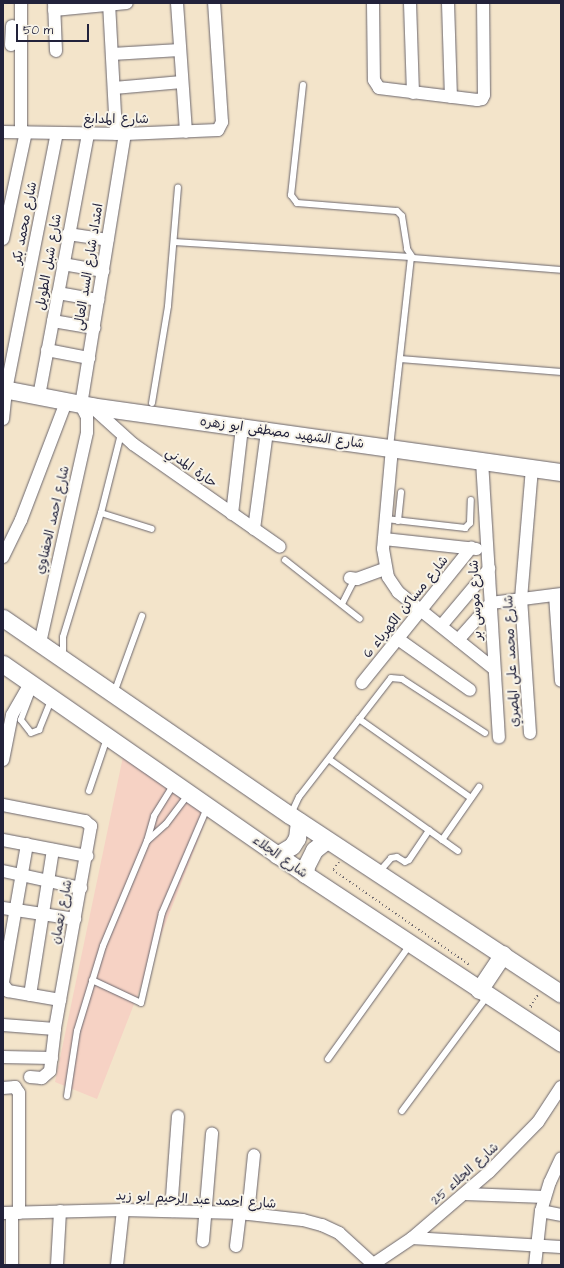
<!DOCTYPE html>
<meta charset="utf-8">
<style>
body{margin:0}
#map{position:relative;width:564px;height:1268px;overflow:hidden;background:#f3e4ca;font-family:"Architects Daughter","Playpen Sans Arabic",sans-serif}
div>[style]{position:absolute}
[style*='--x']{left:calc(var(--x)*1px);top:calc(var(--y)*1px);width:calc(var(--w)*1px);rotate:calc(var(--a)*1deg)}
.built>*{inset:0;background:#f6d2c4}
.path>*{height:2px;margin-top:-1px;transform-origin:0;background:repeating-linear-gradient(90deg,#6b666d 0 1px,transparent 0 4px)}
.roads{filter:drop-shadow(0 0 1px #6b666d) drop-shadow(0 0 1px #6b666d)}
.lane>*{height:6px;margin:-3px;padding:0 3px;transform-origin:3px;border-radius:3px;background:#fff}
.street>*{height:12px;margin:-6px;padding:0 6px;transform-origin:6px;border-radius:6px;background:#fff}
.secondary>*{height:17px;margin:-8.5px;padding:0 8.5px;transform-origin:8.5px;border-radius:8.5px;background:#fff}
span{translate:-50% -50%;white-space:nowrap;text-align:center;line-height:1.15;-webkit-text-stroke:4px #f7f3e8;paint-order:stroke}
.street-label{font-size:13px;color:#22223b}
.frame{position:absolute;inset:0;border:4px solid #22223b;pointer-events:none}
.scale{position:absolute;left:16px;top:24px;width:73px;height:18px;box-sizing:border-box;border:2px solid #22223b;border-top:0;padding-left:5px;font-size:12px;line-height:14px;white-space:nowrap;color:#22223b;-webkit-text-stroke:3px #f7f3e8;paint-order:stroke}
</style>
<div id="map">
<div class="built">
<div style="clip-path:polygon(125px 747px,211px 807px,97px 1099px,55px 1082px)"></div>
</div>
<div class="path">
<div style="--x:339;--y:862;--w:10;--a:127"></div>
<div style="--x:333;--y:870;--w:165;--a:34.8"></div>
<div style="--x:468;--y:964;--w:2;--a:117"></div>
<div style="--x:532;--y:1007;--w:2;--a:-153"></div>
<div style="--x:530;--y:1006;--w:14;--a:-54"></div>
</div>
<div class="roads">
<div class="lane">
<div style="--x:303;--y:85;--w:111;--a:96.2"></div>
<div style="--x:291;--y:195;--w:10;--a:53"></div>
<div style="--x:297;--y:203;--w:100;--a:4.6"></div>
<div style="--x:397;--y:211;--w:7;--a:45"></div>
<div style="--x:402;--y:216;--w:33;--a:81"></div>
<div style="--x:407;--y:249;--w:11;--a:56"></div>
<div style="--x:413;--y:258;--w:148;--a:4.6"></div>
<div style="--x:174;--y:242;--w:237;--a:3.6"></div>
<div style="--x:411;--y:257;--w:190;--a:96.3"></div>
<div style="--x:400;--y:359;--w:162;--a:4.6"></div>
<div style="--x:152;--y:403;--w:98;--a:-80.6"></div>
<div style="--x:168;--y:306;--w:119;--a:-85.2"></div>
<div style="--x:101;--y:513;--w:53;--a:17.4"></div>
<div style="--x:386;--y:519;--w:80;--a:6.5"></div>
<div style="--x:465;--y:528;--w:7;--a:-45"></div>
<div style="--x:470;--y:523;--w:23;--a:-88"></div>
<div style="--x:398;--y:521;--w:29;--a:-84"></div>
<div style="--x:285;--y:560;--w:95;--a:38.2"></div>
<div style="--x:342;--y:604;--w:27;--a:-63"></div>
<div style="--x:63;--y:656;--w:19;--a:-90"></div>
<div style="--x:63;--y:637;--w:130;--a:-73"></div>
<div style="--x:101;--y:513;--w:81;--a:-75.8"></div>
<div style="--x:33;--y:688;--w:34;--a:111"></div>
<div style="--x:21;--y:720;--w:16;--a:52"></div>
<div style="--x:31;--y:733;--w:9;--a:-21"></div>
<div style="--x:39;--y:730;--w:32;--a:-68"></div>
<div style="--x:114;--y:693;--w:82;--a:-70"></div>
<div style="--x:359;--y:719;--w:137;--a:35.2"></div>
<div style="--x:330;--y:760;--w:157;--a:35.4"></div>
<div style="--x:89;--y:791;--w:56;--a:-71.2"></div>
<div style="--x:291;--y:814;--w:19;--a:-65"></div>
<div style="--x:299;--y:797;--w:150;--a:-52.3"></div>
<div style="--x:391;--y:678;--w:11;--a:5"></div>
<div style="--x:402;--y:679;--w:99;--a:33"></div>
<div style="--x:442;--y:840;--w:65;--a:-55.1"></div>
<div style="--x:147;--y:841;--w:25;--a:-42"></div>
<div style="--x:166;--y:824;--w:36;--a:-53"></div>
<div style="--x:379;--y:872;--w:18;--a:-49"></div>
<div style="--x:391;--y:858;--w:6;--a:-9"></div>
<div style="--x:397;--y:857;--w:9;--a:32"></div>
<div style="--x:405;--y:862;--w:4;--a:-27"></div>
<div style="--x:409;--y:860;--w:36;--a:-56"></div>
<div style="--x:92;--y:980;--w:54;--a:25.1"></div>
<div style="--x:141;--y:1003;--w:92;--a:-76.9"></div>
<div style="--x:162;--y:913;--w:114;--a:-66.8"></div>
<div style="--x:328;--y:1059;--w:140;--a:-54.3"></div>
<div style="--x:67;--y:1096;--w:66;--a:-81.3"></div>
<div style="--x:77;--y:1031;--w:89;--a:-73"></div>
<div style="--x:103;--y:946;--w:114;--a:-67.3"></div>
<div style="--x:147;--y:841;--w:26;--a:-74"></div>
<div style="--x:154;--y:816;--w:38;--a:-58"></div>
<div style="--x:402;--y:1111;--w:144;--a:-53.4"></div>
</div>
<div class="street">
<div style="--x:21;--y:3;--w:129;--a:90"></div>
<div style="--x:54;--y:3;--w:48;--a:87.6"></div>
<div style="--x:109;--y:3;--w:131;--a:86.9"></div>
<div style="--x:177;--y:3;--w:129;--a:86"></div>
<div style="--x:373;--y:3;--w:77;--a:89.3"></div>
<div style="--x:374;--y:80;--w:9;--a:58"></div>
<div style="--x:379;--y:88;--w:99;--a:7"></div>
<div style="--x:477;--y:100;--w:5;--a:-11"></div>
<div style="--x:482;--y:99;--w:4;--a:-63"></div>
<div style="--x:484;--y:95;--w:92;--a:-90.6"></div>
<div style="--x:410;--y:3;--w:90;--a:88.1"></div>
<div style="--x:448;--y:3;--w:94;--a:88.2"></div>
<div style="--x:54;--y:10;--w:73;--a:-5.5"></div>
<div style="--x:11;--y:45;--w:19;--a:-87"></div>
<div style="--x:112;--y:54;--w:68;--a:-3.4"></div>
<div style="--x:114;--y:88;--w:68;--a:-5"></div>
<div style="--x:3;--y:132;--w:122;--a:0.9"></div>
<div style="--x:125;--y:134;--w:93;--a:-2.5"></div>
<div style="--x:218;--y:130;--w:9;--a:-63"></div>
<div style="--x:222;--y:122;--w:119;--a:-93.8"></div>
<div style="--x:68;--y:234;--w:40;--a:8.5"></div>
<div style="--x:3;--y:239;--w:109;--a:-77.9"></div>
<div style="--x:63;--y:264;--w:41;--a:9.9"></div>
<div style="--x:58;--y:293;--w:41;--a:9.9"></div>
<div style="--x:53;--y:321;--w:42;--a:9.7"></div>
<div style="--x:47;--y:350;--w:43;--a:10.8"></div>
<div style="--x:39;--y:396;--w:268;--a:-79.4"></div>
<div style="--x:91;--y:406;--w:57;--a:42.1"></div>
<div style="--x:133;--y:444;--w:179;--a:35"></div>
<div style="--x:3;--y:419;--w:29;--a:-84"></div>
<div style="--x:6;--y:390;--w:262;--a:-78.8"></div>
<div style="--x:392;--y:448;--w:101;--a:95.1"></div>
<div style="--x:383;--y:549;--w:28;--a:80"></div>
<div style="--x:388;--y:577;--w:18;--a:56"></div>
<div style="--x:398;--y:592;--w:123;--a:38.7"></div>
<div style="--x:482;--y:461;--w:277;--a:86.5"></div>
<div style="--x:232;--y:514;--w:88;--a:-83.4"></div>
<div style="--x:254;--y:529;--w:99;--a:-82.4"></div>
<div style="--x:384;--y:539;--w:93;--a:6.2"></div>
<div style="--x:3;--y:557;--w:41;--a:-64.1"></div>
<div style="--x:21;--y:520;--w:126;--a:-69.1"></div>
<div style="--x:350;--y:578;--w:7;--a:8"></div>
<div style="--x:357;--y:579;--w:30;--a:-20"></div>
<div style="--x:555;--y:595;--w:86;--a:86"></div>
<div style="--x:441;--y:626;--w:75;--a:-49.9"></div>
<div style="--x:398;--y:639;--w:88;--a:35.3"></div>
<div style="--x:458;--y:640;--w:50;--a:-48.3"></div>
<div style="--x:491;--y:603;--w:71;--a:-7.3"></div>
<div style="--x:40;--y:643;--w:216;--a:-77.4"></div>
<div style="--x:87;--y:432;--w:15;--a:-90"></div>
<div style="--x:87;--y:417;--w:13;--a:-117"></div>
<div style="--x:81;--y:405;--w:275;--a:-80.8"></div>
<div style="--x:362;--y:683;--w:174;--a:-51.1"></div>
<div style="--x:530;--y:733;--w:134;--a:-93.8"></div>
<div style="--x:521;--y:599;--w:131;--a:-85.2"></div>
<div style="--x:3;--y:760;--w:46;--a:-78.7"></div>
<div style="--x:12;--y:715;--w:38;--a:-60"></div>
<div style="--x:3;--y:805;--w:84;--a:11"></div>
<div style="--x:85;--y:821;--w:8;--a:40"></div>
<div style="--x:91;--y:826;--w:206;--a:100.1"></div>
<div style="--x:55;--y:1029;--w:42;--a:96.8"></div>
<div style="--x:50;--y:1071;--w:11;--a:139"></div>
<div style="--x:42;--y:1078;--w:12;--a:-175"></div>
<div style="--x:3;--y:840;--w:86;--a:10.8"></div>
<div style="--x:3;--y:871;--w:80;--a:12.3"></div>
<div style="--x:3;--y:908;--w:73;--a:8.7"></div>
<div style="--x:3;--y:982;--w:140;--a:-80.1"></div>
<div style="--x:3;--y:984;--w:9;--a:54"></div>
<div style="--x:8;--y:991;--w:53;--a:9.8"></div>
<div style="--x:30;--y:995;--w:147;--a:-81"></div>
<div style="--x:3;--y:1025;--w:52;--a:4.4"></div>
<div style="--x:3;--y:1057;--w:49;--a:1.2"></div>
<div style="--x:3;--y:1088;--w:12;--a:-5"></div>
<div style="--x:15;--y:1087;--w:7;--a:56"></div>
<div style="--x:19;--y:1093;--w:120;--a:90"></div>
<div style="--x:465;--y:1194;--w:80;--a:2.1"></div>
<div style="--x:171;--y:1211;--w:95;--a:-85.8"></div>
<div style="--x:541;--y:1211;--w:20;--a:11"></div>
<div style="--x:3;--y:1213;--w:120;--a:-1.4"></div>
<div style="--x:123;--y:1210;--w:117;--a:1.5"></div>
<div style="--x:240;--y:1213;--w:63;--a:6.3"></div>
<div style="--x:303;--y:1220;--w:20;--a:15"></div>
<div style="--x:322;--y:1225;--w:19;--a:25"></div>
<div style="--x:339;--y:1233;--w:46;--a:42.4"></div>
<div style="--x:12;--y:1213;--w:52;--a:90"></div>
<div style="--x:248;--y:1214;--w:59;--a:-84.2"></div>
<div style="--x:412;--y:1238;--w:149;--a:3.5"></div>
<div style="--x:203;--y:1241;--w:108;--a:-85.2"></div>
<div style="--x:236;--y:1246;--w:33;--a:-83"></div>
<div style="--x:57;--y:1265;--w:54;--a:-86.8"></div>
<div style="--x:117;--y:1265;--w:55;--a:-83.8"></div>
<div style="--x:372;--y:1265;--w:48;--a:-34"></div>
<div style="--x:412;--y:1238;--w:101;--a:-40.6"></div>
<div style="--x:489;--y:1172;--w:70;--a:-45.6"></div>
<div style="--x:538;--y:1122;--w:42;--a:-56.7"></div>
<div style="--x:535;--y:1265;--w:54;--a:-83.7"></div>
<div style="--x:541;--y:1211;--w:30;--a:-73"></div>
<div style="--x:550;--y:1182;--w:26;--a:-65"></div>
</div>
<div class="secondary">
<div style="--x:3;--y:389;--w:90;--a:10.9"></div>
<div style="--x:91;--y:406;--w:475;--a:8"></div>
<div style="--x:3;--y:618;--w:348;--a:34.5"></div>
<div style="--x:290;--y:815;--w:325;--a:33.4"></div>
<div style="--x:3;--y:664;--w:368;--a:34.8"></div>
<div style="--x:305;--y:874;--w:307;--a:33.4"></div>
<div style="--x:277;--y:855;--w:17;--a:-31"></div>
<div style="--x:292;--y:846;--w:9;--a:-58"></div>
<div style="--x:297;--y:838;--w:17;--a:-83"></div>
<div style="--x:305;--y:874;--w:8;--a:-83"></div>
<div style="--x:306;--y:866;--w:18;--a:-63"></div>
<div style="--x:314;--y:850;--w:16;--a:-38"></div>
<div style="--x:479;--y:990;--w:43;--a:-56.3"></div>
</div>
</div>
<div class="street-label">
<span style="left:116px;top:119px">شارع المدابغ</span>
<span style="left:25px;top:223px;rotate:-79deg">شارع محمد بكر</span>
<span style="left:49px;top:262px;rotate:-80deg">شارع شبل الطويل</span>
<span style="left:89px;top:267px;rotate:-81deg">امتداد شارع السد العالى</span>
<span style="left:282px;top:433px;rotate:8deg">شارع الشهيد مصطفى ابو زهره</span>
<span style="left:191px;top:468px;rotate:35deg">حارة المدني</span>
<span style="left:53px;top:520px;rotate:-77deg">شارع احمد الحفناوي</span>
<span style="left:476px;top:600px;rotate:-93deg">شارع موسى بر</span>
<span style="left:406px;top:607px;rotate:-51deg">شارع مساكن الكهرباء 6</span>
<span style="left:512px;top:661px;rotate:-93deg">شارع محمد على المصري</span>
<span style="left:280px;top:857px;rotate:35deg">شارع الجلاء</span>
<span style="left:62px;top:912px;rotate:-79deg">شارع نعمان</span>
<span style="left:465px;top:1174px;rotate:-42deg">شارع الجلاء 25</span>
<span style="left:196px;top:1200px;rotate:3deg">شارع احمد عبد الرحيم ابو زيد</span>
</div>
<div class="frame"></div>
<div class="scale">50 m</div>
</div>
